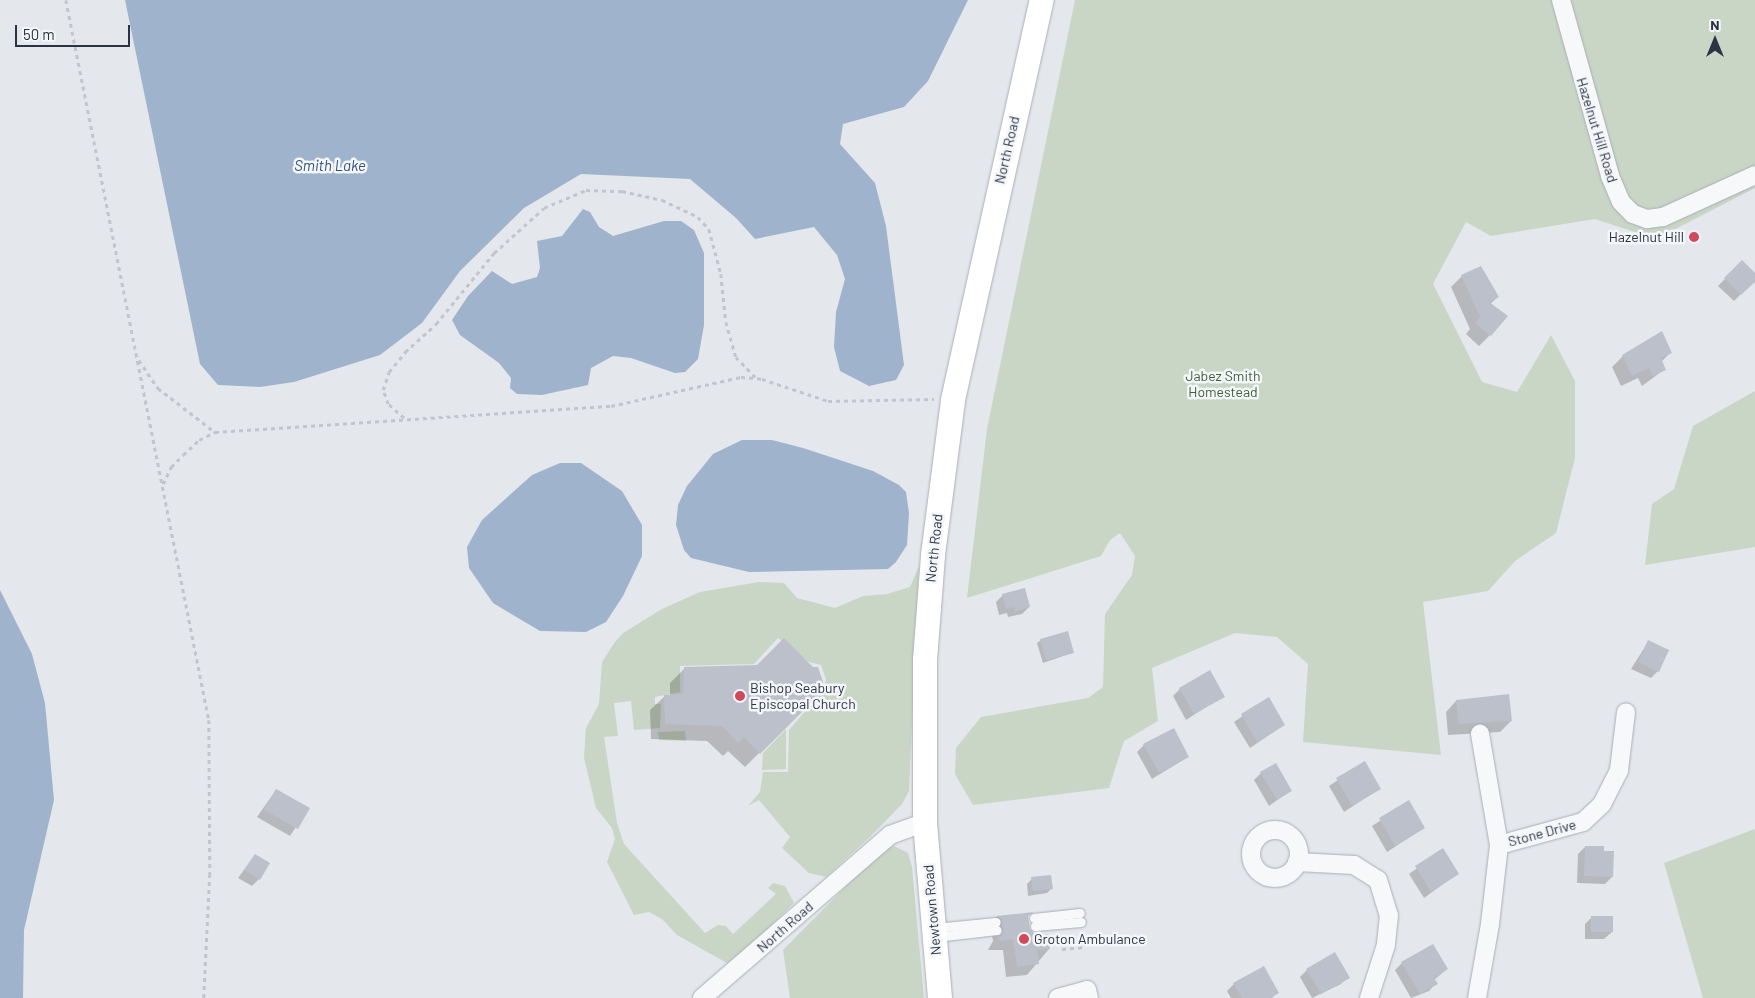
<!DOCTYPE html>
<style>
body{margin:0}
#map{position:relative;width:1755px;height:998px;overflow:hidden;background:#e4e7ec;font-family:Barlow,sans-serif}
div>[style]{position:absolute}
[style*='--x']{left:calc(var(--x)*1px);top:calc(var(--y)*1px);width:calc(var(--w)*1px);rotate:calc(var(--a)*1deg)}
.green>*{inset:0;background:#c9d6c5}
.water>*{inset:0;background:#9fb4cc}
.shadow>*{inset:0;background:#0003}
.building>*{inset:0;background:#bbc0ca}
.path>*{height:2.5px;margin-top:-1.25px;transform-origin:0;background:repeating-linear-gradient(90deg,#c2c5cb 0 4px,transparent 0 8px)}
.roads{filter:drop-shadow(0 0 1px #a9aeb7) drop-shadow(0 0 1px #a9aeb7)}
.lane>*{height:9px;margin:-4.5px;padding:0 4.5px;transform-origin:4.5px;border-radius:4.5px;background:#f7f8fa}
.street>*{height:18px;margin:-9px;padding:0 9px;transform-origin:9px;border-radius:9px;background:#f7f8fa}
.street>.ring{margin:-9px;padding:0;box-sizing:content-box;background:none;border:18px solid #f7f8fa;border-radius:50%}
.secondary>*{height:24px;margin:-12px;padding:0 12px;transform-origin:12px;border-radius:12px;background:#fff}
.dots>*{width:14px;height:14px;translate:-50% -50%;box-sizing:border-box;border:2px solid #f4f6f9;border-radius:50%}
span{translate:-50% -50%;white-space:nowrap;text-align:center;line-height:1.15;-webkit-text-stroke:5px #f4f6f9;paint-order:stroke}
.street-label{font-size:14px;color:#2b3445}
.poi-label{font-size:14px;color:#2b3445}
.right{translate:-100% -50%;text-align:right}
.left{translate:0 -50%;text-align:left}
.park-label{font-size:14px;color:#3f6138}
.water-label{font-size:15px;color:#34527a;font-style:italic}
.north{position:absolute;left:1690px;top:15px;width:50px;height:50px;-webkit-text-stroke:4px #f4f6f9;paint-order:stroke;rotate:0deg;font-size:14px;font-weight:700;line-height:20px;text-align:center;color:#2b3445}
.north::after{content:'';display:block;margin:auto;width:18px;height:22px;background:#2b3445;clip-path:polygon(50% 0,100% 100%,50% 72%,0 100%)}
.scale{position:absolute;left:15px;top:25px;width:115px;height:22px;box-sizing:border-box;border:2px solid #2b3445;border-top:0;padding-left:6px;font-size:15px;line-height:18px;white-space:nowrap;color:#2b3445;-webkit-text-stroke:4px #f4f6f9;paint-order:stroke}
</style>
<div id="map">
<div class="green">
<div style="clip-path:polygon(1075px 0,1755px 0,1755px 188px,1656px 239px,1595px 219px,1491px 236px,1466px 222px,1433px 284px,1482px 382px,1517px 392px,1551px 335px,1575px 381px,1575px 458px,1556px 533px,1515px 561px,1488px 591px,1423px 602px,1441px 755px,1303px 742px,1308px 664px,1277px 637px,1235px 633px,1152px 668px,1158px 721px,1124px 741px,1109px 788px,973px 805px,955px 774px,956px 748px,981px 717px,1088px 698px,1103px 687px,1105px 614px,1132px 575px,1135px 556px,1120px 533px,1110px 540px,1101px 556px,967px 598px,987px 429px)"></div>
<div style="clip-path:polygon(1755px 391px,1755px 547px,1645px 565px,1652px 504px,1674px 489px,1693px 426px)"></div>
<div style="clip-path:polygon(919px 566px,909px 791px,902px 804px,871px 836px,826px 877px,809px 873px,782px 848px,790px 837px,759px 800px,748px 806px,760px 792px,763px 772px,788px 772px,789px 730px,823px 691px,826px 679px,821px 665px,809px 662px,778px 638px,754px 664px,680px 666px,680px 692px,655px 697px,655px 704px,661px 704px,660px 728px,634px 730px,631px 701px,614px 703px,618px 736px,604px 737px,617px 823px,624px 844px,705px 933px,718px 925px,726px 926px,733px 934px,776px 894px,768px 888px,773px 883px,785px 886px,794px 903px,747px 949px,727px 963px,677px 935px,662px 919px,649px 912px,634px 915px,607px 862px,615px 839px,612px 828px,596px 808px,584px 758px,586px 728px,599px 704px,602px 662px,615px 642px,623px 633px,662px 609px,700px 592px,759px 582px,784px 583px,797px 598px,835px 608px,863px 596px,887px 594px,910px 587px)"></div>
<div style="clip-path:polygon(786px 729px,786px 769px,762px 770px,763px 753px)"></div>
<div style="clip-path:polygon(685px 731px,686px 741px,659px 740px,658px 732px)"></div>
<div style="clip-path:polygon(1755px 829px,1755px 998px,1703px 998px,1664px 863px)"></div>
<div style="clip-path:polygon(894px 846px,908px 853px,912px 867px,924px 998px,790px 998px,783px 950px,882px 850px)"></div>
</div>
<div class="water">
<div style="clip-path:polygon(125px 0,968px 0,928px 81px,904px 107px,843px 124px,840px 144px,875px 183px,886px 226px,904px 365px,896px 380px,869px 386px,840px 371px,834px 347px,836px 312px,845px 279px,837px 255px,814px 227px,755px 239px,736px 218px,690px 179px,581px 174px,524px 208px,460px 271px,422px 323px,380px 355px,294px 382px,260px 387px,218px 385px,200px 364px)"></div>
<div style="clip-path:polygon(583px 209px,590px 212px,599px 227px,613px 236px,664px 221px,681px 221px,694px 230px,704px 253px,704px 325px,698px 359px,685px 372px,675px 373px,631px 358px,613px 356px,591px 368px,588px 385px,542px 395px,517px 394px,510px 388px,511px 378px,499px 363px,460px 335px,452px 320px,468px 296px,492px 271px,512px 284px,537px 277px,540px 268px,537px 241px,562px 236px)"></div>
<div style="clip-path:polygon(742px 440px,772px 440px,803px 448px,873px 471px,899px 485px,906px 492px,909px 513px,907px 545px,896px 562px,888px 569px,749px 572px,691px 558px,684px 550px,676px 525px,678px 505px,687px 486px,713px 454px)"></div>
<div style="clip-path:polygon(560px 463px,581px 463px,622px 491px,642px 525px,642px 556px,623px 596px,606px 622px,586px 632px,540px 631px,493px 603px,469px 568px,467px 547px,482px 520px,532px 475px)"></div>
<div style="clip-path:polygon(0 590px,32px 654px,45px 703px,54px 800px,24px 930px,23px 998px,0 998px)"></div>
</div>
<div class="shadow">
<div style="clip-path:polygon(1742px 262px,1755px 275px,1755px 280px,1734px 301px,1718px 286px)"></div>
<div style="clip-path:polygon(1462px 276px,1498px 297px,1490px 304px,1490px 335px,1479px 346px,1466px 334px,1470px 329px,1451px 287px)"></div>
<div style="clip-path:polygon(1670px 353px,1661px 362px,1665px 369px,1642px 386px,1638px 378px,1621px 386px,1612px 367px,1623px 356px)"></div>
<div style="clip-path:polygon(1003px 595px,1029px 607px,1022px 614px,1008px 617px,1007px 613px,999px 615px,996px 602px)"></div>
<div style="clip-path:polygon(1041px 640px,1072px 653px,1043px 663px,1037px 643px)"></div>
<div style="clip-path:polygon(1648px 642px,1658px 671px,1651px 678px,1631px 669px)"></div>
<div style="clip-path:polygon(685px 668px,819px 693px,745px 767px,728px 751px,723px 756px,707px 741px,651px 739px,650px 710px,665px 696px,670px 696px,670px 683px)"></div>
<div style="clip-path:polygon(1180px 689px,1223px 696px,1186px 720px,1173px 696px)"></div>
<div style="clip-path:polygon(1268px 699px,1284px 725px,1250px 748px,1234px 722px)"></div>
<div style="clip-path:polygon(1456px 701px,1511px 721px,1500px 732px,1448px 735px,1446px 712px)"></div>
<div style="clip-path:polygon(1144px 745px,1188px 757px,1152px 779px,1137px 752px)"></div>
<div style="clip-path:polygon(1364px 763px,1379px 789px,1344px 812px,1329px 786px)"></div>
<div style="clip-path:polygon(1261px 773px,1291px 790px,1269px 806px,1254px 780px)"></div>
<div style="clip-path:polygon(276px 790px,308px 809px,290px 836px,257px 817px)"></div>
<div style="clip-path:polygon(1409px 802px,1424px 828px,1387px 852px,1372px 826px)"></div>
<div style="clip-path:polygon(1585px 847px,1612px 877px,1605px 884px,1577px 883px,1578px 854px)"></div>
<div style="clip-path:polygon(1443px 850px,1458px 873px,1424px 898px,1409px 874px)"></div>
<div style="clip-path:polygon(255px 855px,259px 879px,252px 886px,238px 878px)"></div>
<div style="clip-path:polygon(1032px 879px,1052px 888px,1047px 893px,1028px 896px,1027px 884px)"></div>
<div style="clip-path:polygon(1030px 913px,1027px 917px,1028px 930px,1049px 949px,1027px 975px,1006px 977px,1003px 950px,988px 950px,993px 941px,991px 930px,986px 927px,996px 917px)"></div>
<div style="clip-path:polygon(1592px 917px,1612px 932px,1604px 939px,1585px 939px,1585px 924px)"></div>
<div style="clip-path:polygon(1402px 963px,1447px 969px,1434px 980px,1436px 983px,1429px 991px,1411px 998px,1395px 970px)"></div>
<div style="clip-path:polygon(1307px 970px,1348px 977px,1341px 984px,1312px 998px,1300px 977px)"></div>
<div style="clip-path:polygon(1234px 984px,1277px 993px,1272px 998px,1231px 998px,1227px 991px)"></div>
</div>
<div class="building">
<div style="clip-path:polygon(1742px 260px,1755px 273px,1755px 282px,1741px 295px,1724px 278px)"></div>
<div style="clip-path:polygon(1481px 266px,1499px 297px,1489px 302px,1508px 316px,1491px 336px,1475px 323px,1480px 317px,1461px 275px)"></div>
<div style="clip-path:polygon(1662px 331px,1672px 353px,1661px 358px,1666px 370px,1653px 376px,1649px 368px,1632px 376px,1622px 355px)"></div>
<div style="clip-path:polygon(1025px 588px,1030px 607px,1015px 611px,1014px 607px,1006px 609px,1002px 594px)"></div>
<div style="clip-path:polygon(1068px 631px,1074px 653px,1046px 660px,1040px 639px)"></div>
<div style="clip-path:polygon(784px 638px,813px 667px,818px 667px,823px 682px,820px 694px,760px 754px,744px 737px,738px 743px,722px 726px,665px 724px,664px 695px,683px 694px,684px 667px,757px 665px)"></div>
<div style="clip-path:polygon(1648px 640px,1669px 650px,1659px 672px,1638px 662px)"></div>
<div style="clip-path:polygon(1210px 670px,1225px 697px,1194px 714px,1179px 688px)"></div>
<div style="clip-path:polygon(1509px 694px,1512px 721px,1459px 724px,1456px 700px)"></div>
<div style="clip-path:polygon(1269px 697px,1285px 725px,1257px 742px,1241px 714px)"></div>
<div style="clip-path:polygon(1174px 728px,1189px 757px,1159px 773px,1143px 744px)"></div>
<div style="clip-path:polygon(1365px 761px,1381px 789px,1352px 806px,1336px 778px)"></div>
<div style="clip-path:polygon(1276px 763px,1292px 791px,1277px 800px,1260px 772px)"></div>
<div style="clip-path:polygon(276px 789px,310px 808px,298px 829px,264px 810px)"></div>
<div style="clip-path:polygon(1409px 800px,1425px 828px,1395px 846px,1379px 818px)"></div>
<div style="clip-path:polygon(1585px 846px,1604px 846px,1604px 851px,1614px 851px,1613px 877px,1584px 876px)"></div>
<div style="clip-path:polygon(1443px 848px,1459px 874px,1431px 892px,1415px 866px)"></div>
<div style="clip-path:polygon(255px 854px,270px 863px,260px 880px,244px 870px)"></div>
<div style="clip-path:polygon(1051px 875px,1053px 889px,1033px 891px,1031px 877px)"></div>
<div style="clip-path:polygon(1034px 912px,1028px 916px,1030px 929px,1036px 935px,1048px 934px,1050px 949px,1037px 950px,1039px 964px,1017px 967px,1013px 939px,1001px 941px,998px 938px,1003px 929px,1001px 919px,996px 916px)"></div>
<div style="clip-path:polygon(1591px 916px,1613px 916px,1613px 932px,1591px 932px)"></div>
<div style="clip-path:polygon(1433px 944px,1448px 969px,1434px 978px,1438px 984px,1420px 994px,1401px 962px)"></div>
<div style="clip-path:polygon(1335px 952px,1350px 978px,1321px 994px,1306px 969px)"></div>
<div style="clip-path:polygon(1264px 966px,1279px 993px,1270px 998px,1242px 998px,1233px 983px)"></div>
</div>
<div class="path">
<div style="--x:66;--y:0;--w:734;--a:78.77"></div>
<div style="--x:209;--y:720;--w:154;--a:89.6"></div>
<div style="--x:210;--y:874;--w:124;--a:92.8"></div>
<div style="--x:139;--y:360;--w:34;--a:56"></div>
<div style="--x:158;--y:388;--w:72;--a:37.7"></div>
<div style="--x:404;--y:418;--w:21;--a:-139"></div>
<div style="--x:388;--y:404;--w:15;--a:-110"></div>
<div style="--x:383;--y:390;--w:19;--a:-72"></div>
<div style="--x:389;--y:372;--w:26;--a:-51"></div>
<div style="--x:405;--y:352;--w:42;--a:-42.1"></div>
<div style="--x:436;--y:324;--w:92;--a:-50.8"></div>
<div style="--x:494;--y:253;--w:67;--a:-42"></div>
<div style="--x:544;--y:208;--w:46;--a:-23.2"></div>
<div style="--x:586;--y:190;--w:36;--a:2"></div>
<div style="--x:622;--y:191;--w:41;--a:12.7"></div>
<div style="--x:662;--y:200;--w:40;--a:25"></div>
<div style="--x:698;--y:217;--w:16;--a:47"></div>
<div style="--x:709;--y:229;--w:47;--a:75.1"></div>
<div style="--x:721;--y:274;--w:48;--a:84.1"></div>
<div style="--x:726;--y:322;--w:36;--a:74"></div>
<div style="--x:736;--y:357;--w:28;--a:46"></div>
<div style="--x:163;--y:484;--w:19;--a:-65"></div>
<div style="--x:171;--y:467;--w:17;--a:-45"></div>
<div style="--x:183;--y:455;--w:22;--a:-43"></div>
<div style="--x:199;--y:440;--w:18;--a:-27"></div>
<div style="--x:215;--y:432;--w:397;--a:-3.8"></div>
<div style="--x:611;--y:406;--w:133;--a:-12.6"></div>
<div style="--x:741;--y:377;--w:21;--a:5"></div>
<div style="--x:762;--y:379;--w:70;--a:18.4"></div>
<div style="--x:828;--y:401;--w:106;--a:-1.1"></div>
<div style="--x:1062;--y:949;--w:22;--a:-5"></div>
</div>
<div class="roads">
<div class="lane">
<div style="--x:1034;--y:918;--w:46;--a:-6.2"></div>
<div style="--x:1035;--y:926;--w:46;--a:-5"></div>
<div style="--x:935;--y:928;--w:61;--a:-5.6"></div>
<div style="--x:936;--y:937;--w:61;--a:-6.5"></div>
</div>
<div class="street">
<div style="--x:1561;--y:0;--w:183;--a:74.4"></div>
<div style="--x:1610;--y:176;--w:28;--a:67"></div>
<div style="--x:1621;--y:202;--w:17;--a:45"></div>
<div style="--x:1633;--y:214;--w:15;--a:20"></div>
<div style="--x:1647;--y:219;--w:16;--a:-7"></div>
<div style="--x:1663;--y:217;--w:101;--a:-24.5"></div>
<div class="ring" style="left:1251px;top:830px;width:30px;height:30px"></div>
<div style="--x:1499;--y:845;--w:87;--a:-15.3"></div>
<div style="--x:1583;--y:822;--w:26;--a:-43"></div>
<div style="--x:1602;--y:804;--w:38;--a:-63"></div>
<div style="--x:1619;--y:770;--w:58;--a:-83.1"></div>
<div style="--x:1297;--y:862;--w:57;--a:3"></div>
<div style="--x:1354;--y:865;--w:28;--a:32"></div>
<div style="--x:1378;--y:880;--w:37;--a:73"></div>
<div style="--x:1389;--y:915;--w:30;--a:96"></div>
<div style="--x:1386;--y:945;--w:56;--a:107.8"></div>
<div style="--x:702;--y:998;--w:249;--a:-40.9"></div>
<div style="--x:890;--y:835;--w:37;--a:-20"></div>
<div style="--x:1058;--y:998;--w:30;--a:-15"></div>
<div style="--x:1087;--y:990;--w:8;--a:76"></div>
<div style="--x:1477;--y:998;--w:75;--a:-80"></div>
<div style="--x:1490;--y:924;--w:80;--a:-83.5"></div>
<div style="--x:1499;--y:845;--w:113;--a:-99.7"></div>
</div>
<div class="secondary">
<div style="--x:940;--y:998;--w:177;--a:-94.9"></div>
<div style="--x:925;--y:822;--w:162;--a:-90"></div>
<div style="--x:925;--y:660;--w:105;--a:-85.6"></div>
<div style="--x:933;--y:555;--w:156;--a:-82.6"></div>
<div style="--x:953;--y:400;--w:410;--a:-77.5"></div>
</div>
</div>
<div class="dots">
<div style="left:1694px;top:237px;background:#d1495b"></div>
<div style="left:740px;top:696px;background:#d1495b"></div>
<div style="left:1024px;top:939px;background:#d1495b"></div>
</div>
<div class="street-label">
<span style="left:1597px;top:130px;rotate:73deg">Hazelnut Hill Road</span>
<span style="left:1007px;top:150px;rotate:-77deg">North Road</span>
<span style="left:934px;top:548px;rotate:-84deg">North Road</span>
<span style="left:1542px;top:833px;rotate:-15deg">Stone Drive</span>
<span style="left:932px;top:910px;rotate:-95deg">Newtown Road</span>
<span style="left:785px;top:927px;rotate:-41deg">North Road</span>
</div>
<div class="poi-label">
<span class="right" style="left:1684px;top:237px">Hazelnut Hill</span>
<span class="left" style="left:750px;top:696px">Bishop Seabury<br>Episcopal Church</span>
<span class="left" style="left:1034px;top:939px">Groton Ambulance</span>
</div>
<div class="park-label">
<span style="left:1223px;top:384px">Jabez Smith<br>Homestead</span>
</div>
<div class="water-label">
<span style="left:330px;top:166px">Smith Lake</span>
</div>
<div class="north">N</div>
<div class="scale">50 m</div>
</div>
